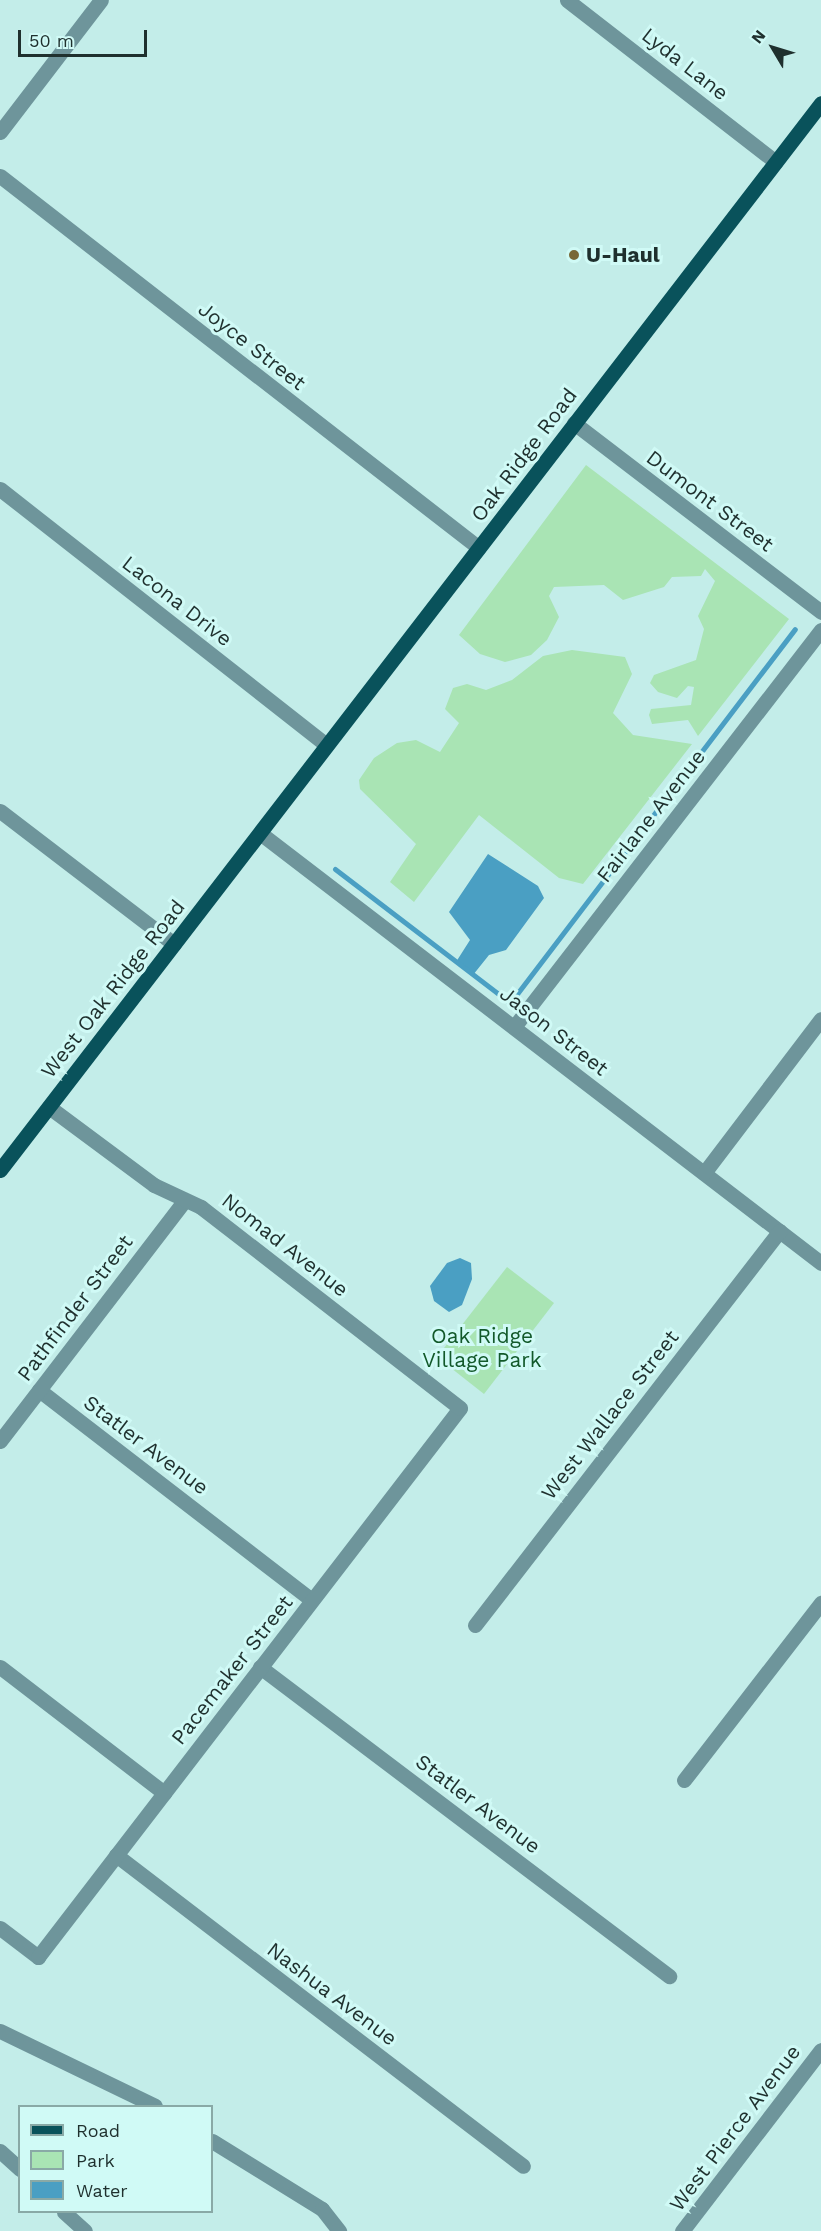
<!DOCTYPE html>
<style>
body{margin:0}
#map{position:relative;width:821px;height:2231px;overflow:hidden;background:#c3ede9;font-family:"Work Sans",sans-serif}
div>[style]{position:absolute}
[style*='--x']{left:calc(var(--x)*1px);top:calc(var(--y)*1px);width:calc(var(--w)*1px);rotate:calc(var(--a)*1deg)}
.green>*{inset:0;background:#a9e4b4}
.water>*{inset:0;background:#4a9fc3}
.stream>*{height:5px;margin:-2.5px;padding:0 2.5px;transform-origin:2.5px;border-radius:2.5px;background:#4a9fc3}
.minor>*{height:15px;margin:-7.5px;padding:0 7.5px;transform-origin:7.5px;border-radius:7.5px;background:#6e959b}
.major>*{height:15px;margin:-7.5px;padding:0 7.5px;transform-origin:7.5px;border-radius:7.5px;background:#09525b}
.dots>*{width:16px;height:16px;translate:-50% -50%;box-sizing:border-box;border:3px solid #d0faf6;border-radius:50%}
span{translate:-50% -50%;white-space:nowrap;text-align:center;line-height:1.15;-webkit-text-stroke:6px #d0faf6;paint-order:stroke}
.street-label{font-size:21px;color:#1f302e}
.poi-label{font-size:21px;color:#1f302e;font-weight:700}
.left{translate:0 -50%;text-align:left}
.park-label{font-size:21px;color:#12592a}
.legend{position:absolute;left:18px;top:2105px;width:195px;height:108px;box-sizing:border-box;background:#d0faf6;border:2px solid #89a9a6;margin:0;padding:8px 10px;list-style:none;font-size:18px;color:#1f302e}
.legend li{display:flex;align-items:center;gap:12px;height:30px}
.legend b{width:30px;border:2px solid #89a9a6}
.north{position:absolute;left:743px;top:18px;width:60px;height:60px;-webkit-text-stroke:4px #d0faf6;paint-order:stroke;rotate:308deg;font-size:16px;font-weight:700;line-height:24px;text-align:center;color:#1f302e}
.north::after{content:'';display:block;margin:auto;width:21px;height:27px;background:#1f302e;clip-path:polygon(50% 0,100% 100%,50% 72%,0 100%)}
.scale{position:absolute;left:18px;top:30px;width:129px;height:27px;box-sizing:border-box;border:3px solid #1f302e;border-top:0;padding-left:8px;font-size:18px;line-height:21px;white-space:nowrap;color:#1f302e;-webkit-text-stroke:4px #d0faf6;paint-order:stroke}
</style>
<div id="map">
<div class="green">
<div style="clip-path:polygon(586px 465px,789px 619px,698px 736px,688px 720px,652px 724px,649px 715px,651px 709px,691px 705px,694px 687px,688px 686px,677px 698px,658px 692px,650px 683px,654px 675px,696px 660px,704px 629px,698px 616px,715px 581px,705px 569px,701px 576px,672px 577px,664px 587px,623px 600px,604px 585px,554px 587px,549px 596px,559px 617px,547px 640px,531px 655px,505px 662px,480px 654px,459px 635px)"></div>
<div style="clip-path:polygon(572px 650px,625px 657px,632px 674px,613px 713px,633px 735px,692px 744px,583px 884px,559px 878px,479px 815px,414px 902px,390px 882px,416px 844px,360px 789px,359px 780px,374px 758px,397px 743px,416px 740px,440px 752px,459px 723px,445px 709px,453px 688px,467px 684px,486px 690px,512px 680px,543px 656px)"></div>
<div style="clip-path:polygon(507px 1267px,554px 1303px,484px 1394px,437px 1357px)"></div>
</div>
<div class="water">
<div style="clip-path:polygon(488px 854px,538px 886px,544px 898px,506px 950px,489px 955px,473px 975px,456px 962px,470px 940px,449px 912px)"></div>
<div style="clip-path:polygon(460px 1258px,471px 1263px,472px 1279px,462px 1305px,449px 1312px,434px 1301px,430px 1286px,447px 1263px)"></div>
</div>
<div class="stream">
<div style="--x:335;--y:869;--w:220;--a:37.4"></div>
<div style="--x:510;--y:1003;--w:470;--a:-52.7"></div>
</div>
<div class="minor">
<div style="--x:567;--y:0;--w:264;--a:37.8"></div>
<div style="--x:0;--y:132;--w:166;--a:-52.6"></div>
<div style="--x:0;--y:176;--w:606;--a:37.83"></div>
<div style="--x:574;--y:423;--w:311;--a:37.4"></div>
<div style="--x:0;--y:489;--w:415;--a:38.1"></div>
<div style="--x:0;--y:811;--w:219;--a:37.4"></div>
<div style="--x:260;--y:833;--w:707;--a:37.47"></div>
<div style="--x:514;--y:1027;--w:502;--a:-52.29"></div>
<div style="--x:704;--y:1173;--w:193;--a:-52.8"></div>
<div style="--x:39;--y:1390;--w:344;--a:37.6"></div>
<div style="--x:0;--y:1441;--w:302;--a:-52.5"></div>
<div style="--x:475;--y:1625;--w:498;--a:-52.3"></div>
<div style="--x:0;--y:1667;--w:207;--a:37.5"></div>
<div style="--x:260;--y:1667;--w:513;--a:37.07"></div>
<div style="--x:684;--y:1780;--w:224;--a:-52.3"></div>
<div style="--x:116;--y:1855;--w:512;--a:37.38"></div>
<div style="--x:0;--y:1928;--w:48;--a:37.3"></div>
<div style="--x:38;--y:1957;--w:692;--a:-52.45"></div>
<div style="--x:460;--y:1408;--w:328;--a:-142.2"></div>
<div style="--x:201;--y:1207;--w:52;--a:-154.9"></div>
<div style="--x:154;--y:1185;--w:131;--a:-143.4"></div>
<div style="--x:0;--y:2031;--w:172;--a:25.8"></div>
<div style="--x:212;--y:2141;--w:129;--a:31.7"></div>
<div style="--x:322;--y:2209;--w:28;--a:52"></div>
<div style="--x:0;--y:2151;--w:27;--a:42"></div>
<div style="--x:64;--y:2212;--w:28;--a:42"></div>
<div style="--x:682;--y:2231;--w:228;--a:-52.5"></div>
</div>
<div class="major">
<div style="--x:0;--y:1170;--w:1346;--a:-52.42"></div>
</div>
<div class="dots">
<div style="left:574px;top:255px;background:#786735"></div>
</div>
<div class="street-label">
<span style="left:685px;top:64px;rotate:38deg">Lyda Lane</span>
<span style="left:252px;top:346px;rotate:38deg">Joyce Street</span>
<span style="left:524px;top:455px;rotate:-53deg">Oak Ridge Road</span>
<span style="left:710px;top:501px;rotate:37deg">Dumont Street</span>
<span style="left:177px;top:601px;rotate:38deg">Lacona Drive</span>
<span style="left:651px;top:816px;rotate:-52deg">Fairlane Avenue</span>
<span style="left:113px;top:989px;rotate:-52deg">West Oak Ridge Road</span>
<span style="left:554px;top:1031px;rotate:38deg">Jason Street</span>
<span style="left:285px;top:1245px;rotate:38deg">Nomad Avenue</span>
<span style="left:75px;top:1308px;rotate:-53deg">Pathfinder Street</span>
<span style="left:610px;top:1415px;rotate:-52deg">West Wallace Street</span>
<span style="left:146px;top:1445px;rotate:37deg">Statler Avenue</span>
<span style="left:232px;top:1670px;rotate:-52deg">Pacemaker Street</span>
<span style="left:478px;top:1804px;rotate:37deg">Statler Avenue</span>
<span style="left:332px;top:1994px;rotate:37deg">Nashua Avenue</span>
<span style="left:735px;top:2128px;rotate:-53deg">West Pierce Avenue</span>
</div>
<div class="poi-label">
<span class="left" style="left:586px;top:255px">U-Haul</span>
</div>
<div class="park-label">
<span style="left:482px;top:1348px">Oak Ridge<br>Village Park</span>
</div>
<ul class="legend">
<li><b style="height:8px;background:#09525b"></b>Road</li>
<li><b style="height:16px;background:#a9e4b4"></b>Park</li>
<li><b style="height:16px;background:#4a9fc3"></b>Water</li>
</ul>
<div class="north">N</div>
<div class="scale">50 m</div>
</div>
